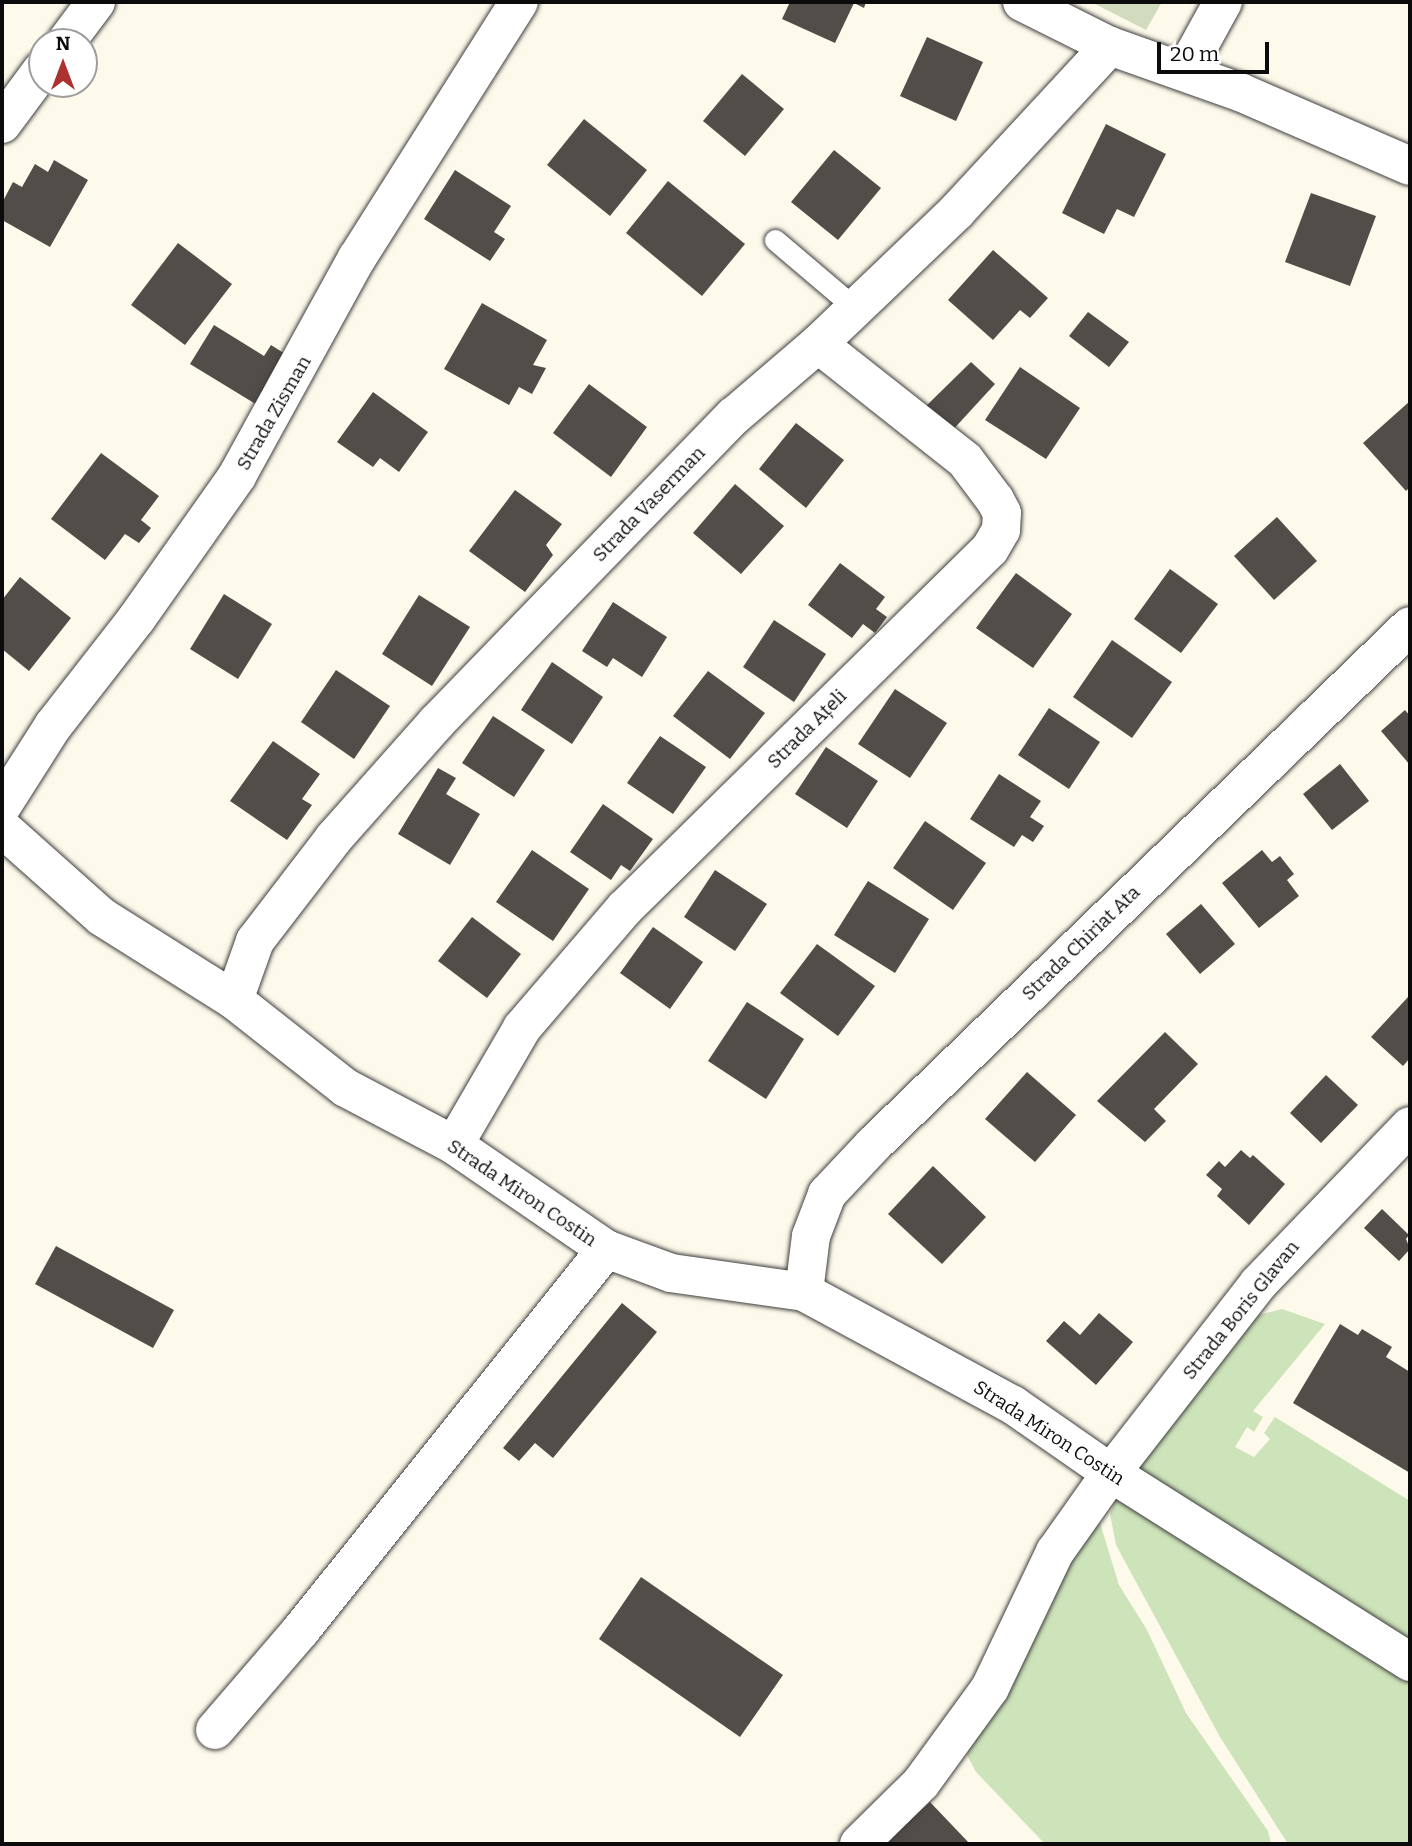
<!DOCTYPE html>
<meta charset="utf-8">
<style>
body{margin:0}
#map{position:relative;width:1412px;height:1846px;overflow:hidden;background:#fdfaeb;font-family:Bitter,serif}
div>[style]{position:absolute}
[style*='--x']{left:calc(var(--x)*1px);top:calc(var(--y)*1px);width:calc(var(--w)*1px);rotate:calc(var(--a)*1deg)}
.green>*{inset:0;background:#cde3b9}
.cemetery>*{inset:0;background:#d1dcbf}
.building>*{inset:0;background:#534d49}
.roads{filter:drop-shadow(0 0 2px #3e3e3e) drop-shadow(0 0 2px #3e3e3e)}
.service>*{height:21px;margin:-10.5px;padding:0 10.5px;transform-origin:10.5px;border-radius:10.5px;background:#fff}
.minor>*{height:38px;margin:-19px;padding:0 19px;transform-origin:19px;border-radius:19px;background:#fff}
span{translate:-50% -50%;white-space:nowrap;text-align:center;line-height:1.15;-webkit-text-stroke:7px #fff;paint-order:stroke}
.street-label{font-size:19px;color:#0b0b0b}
.frame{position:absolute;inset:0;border:4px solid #0b0b0b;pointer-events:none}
.north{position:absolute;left:28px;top:28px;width:70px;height:70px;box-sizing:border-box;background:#fff;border:2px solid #9d9d9d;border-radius:50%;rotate:0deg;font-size:19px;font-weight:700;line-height:28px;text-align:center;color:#0b0b0b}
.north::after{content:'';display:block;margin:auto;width:24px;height:32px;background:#ac3232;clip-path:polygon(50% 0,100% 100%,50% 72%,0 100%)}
.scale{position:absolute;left:1157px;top:42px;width:112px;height:32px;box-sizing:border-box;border:4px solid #0b0b0b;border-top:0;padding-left:9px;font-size:21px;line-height:24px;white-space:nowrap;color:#0b0b0b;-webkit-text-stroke:5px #fff;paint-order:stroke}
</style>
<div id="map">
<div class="green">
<div style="clip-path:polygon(1282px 1309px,1325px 1324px,1253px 1411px,1263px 1417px,1254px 1432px,1247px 1427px,1235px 1447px,1254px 1457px,1270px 1439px,1264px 1433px,1275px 1417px,1410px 1501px,1410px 1642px,1139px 1474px,1138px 1452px,1255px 1316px)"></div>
<div style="clip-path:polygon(1118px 1493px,1410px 1680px,1410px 1844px,1288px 1844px,1220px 1737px,1116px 1545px,1110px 1514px)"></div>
<div style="clip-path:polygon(1091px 1518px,1100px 1523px,1119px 1585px,1147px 1630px,1186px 1713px,1268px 1831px,1271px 1844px,1045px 1844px,976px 1772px,967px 1755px,972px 1732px)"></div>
</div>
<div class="cemetery">
<div style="clip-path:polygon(1091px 2px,1162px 2px,1146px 30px)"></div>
</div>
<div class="building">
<div style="clip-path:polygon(790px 2px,866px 2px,864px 8px,854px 3px,835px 43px,782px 19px)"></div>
<div style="clip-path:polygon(927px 37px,983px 62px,956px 121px,900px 96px)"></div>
<div style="clip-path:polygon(742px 74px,784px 109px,745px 156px,703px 121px)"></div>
<div style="clip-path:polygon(584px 119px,647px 170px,610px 216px,547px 165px)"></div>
<div style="clip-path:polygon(1106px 124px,1166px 154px,1134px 217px,1117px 209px,1104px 234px,1062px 213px)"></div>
<div style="clip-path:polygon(834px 150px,881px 188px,838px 240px,791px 202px)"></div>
<div style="clip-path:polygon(54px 160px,88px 180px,50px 247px,2px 220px,2px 203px,13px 182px,22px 187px,35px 164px,48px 172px)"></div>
<div style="clip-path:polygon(455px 170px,511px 206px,494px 232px,505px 239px,490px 261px,424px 219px)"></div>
<div style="clip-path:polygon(668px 181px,745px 244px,702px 296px,626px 233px)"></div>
<div style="clip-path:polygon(1311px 193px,1376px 216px,1350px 286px,1285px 262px)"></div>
<div style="clip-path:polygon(178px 243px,232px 284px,185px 345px,131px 305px)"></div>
<div style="clip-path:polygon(993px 250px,1048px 298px,1030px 318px,1020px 310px,993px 340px,948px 300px)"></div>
<div style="clip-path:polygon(482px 303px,547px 340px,533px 365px,546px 368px,532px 394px,519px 387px,509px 405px,444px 369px)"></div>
<div style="clip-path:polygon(1088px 312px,1129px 342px,1109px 367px,1069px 336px)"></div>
<div style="clip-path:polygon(214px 325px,264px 356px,271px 345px,290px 357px,259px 406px,190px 364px)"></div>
<div style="clip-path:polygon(971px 362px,995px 384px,950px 433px,923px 409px)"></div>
<div style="clip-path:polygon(1020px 367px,1080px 408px,1046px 459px,985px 420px)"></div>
<div style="clip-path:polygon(589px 384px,647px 427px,611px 477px,553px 433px)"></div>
<div style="clip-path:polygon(373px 392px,428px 432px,399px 472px,380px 458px,373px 467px,337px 442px)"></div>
<div style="clip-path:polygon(1410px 401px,1410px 487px,1406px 491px,1363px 443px)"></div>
<div style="clip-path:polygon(796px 423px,844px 460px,806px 508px,759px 469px)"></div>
<div style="clip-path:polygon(101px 453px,159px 496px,141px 520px,151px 528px,139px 543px,125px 534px,105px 560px,51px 519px)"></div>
<div style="clip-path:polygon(735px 484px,784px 526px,741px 574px,693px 533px)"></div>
<div style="clip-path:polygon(515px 490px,562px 524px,546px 545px,553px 555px,525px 592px,469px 551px)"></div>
<div style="clip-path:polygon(1277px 517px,1317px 561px,1274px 600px,1234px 556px)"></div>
<div style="clip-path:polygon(840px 563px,885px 597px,876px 609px,887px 617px,875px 633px,863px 624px,852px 638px,808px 605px)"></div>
<div style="clip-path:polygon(1170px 569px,1218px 604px,1181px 653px,1134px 619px)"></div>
<div style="clip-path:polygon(1016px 573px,1072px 614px,1033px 668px,976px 628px)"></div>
<div style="clip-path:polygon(20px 577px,71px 618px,29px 671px,2px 649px,2px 600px)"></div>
<div style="clip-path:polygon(224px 594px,272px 624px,238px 679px,190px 649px)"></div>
<div style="clip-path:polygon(419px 595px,470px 627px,432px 686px,382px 654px)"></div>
<div style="clip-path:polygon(613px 602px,667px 637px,642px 677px,613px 658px,607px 667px,582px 651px)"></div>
<div style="clip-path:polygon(774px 620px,826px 654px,794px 702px,743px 667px)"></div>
<div style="clip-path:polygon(1112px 640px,1172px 682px,1132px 738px,1073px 697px)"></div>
<div style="clip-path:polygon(552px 662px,603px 697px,572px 744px,521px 710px)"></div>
<div style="clip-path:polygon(336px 670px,390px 706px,354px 759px,301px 722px)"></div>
<div style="clip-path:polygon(708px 671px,765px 713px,730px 759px,673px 716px)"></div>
<div style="clip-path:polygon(895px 689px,947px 723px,910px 778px,858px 744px)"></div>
<div style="clip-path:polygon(1049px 708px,1100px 742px,1069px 789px,1018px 755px)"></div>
<div style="clip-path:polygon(1405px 710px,1410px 716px,1410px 765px,1381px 731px)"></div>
<div style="clip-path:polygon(493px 716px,545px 750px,514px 797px,462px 763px)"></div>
<div style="clip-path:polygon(660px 736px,706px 767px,673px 814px,627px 783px)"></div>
<div style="clip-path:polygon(273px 741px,320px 774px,302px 799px,312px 805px,287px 840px,230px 801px)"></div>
<div style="clip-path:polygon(826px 747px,878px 781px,847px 828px,795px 794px)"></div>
<div style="clip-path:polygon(1340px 764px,1369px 801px,1332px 830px,1303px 794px)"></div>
<div style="clip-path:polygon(438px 768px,456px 778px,446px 794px,480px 814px,450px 865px,398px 834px)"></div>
<div style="clip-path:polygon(999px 774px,1041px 801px,1030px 817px,1044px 826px,1033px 842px,1022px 835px,1014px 847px,970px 819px)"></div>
<div style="clip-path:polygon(603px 804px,653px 839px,630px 871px,621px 865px,611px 880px,570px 852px)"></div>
<div style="clip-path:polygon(925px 821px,986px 863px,953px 910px,893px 868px)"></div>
<div style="clip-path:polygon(532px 850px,589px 889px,553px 941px,496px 902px)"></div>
<div style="clip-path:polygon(1262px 850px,1272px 862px,1280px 856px,1294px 874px,1287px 880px,1299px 896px,1259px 928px,1222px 883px)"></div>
<div style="clip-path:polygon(715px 870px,767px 904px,735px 951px,684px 917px)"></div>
<div style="clip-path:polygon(868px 881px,929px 919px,895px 973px,834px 935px)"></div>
<div style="clip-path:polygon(1201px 904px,1235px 944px,1200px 974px,1166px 934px)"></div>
<div style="clip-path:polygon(472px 917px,521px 954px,487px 998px,438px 961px)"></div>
<div style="clip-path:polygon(653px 927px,703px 962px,670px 1009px,620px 973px)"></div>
<div style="clip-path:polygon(817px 944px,875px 986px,838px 1036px,780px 993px)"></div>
<div style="clip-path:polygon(1408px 997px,1410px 1058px,1403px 1066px,1371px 1037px)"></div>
<div style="clip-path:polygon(747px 1002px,804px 1039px,766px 1099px,708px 1061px)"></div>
<div style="clip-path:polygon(1165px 1032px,1198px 1064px,1154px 1109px,1166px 1121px,1145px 1142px,1097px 1101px)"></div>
<div style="clip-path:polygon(1027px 1072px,1076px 1115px,1035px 1162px,985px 1119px)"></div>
<div style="clip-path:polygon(1326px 1075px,1358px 1105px,1321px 1143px,1290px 1113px)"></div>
<div style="clip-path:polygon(1241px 1150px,1250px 1158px,1253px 1155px,1285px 1184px,1249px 1225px,1217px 1196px,1222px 1189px,1206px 1175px,1219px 1161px,1225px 1167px)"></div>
<div style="clip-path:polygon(933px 1166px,986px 1217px,942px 1264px,888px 1214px)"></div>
<div style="clip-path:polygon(1382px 1209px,1409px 1235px,1406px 1239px,1410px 1249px,1399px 1261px,1364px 1228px)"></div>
<div style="clip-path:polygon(56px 1246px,174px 1310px,153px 1348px,35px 1284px)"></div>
<div style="clip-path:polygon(622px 1303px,657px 1332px,553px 1458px,535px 1443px,519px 1461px,503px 1448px)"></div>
<div style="clip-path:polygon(1099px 1313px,1133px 1342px,1096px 1385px,1046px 1341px,1064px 1321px,1080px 1335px)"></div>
<div style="clip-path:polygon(1340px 1324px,1358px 1335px,1362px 1329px,1392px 1347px,1386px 1357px,1410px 1372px,1410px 1473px,1293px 1403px)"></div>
<div style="clip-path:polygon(641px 1577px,783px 1675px,740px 1737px,599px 1639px)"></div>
<div style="clip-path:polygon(930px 1802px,970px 1844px,885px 1844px)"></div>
</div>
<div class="roads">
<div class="service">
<div style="--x:775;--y:240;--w:105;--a:40.4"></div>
</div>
<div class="minor">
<div style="--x:1022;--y:2;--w:98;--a:26.6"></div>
<div style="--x:1110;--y:46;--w:140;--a:19.6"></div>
<div style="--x:1242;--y:93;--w:183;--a:23.5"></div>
<div style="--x:66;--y:42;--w:50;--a:-53.1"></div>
<div style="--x:1185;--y:71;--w:79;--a:-61.2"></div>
<div style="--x:2;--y:124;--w:67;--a:-53.5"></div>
<div style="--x:2;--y:806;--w:95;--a:-57.5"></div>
<div style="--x:53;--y:726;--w:137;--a:-52.1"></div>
<div style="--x:137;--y:618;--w:174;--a:-54.8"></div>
<div style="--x:237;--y:476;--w:249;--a:-61.2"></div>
<div style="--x:357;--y:258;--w:303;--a:-57.7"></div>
<div style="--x:2;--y:828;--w:134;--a:41.7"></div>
<div style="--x:102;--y:917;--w:156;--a:32.2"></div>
<div style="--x:234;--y:1000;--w:142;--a:38.2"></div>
<div style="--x:346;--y:1088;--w:122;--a:27.8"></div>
<div style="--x:454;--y:1145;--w:184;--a:34.4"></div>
<div style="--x:606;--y:1249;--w:69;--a:20.3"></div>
<div style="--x:671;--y:1273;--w:134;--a:8.1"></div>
<div style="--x:804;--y:1292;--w:238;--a:28.4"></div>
<div style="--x:1013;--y:1405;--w:119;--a:34.8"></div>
<div style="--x:1111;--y:1473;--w:354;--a:32.3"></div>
<div style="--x:234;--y:1000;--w:63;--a:-70.4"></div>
<div style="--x:255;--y:941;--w:130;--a:-52.5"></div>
<div style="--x:334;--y:838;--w:154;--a:-48.4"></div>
<div style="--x:436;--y:723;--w:428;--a:-45.9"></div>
<div style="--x:734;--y:416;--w:111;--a:-40.6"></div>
<div style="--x:818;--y:344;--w:192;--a:-43.7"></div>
<div style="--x:957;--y:211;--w:225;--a:-47.2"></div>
<div style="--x:454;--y:1145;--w:135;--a:-59.8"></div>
<div style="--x:522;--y:1028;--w:157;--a:-49.4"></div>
<div style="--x:624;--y:909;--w:513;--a:-44.53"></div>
<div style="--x:990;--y:549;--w:22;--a:-60"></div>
<div style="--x:1001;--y:530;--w:17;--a:-87"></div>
<div style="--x:1002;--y:513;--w:15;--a:-118"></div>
<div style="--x:995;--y:500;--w:50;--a:-126.9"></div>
<div style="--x:965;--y:460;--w:187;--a:-141.7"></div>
<div style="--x:804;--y:1292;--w:56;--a:-82.9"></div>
<div style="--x:811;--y:1236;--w:45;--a:-69.1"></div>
<div style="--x:827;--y:1194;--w:69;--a:-46.8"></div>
<div style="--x:874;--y:1144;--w:745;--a:-44.02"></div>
<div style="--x:215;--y:1730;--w:132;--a:-49.3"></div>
<div style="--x:301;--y:1630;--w:488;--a:-51.3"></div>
<div style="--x:859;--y:1844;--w:87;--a:-44.5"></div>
<div style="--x:921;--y:1783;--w:117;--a:-54"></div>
<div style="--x:990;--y:1688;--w:151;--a:-64.5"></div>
<div style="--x:1055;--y:1552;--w:97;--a:-54.7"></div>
<div style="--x:1111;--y:1473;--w:239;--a:-52.1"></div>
<div style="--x:1258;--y:1284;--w:219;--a:-46.1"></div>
</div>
</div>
<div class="street-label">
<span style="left:274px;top:413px;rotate:-60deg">Strada Zisman</span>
<span style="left:649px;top:504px;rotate:-46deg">Strada Vaserman</span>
<span style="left:807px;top:729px;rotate:-45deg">Strada Ațeli</span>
<span style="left:1081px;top:943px;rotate:-44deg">Strada Chiriat Ata</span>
<span style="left:522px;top:1193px;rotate:34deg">Strada Miron Costin</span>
<span style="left:1241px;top:1310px;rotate:-51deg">Strada Boris Glavan</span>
<span style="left:1049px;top:1433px;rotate:33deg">Strada Miron Costin</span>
</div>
<div class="frame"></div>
<div class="north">N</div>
<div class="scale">20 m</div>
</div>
